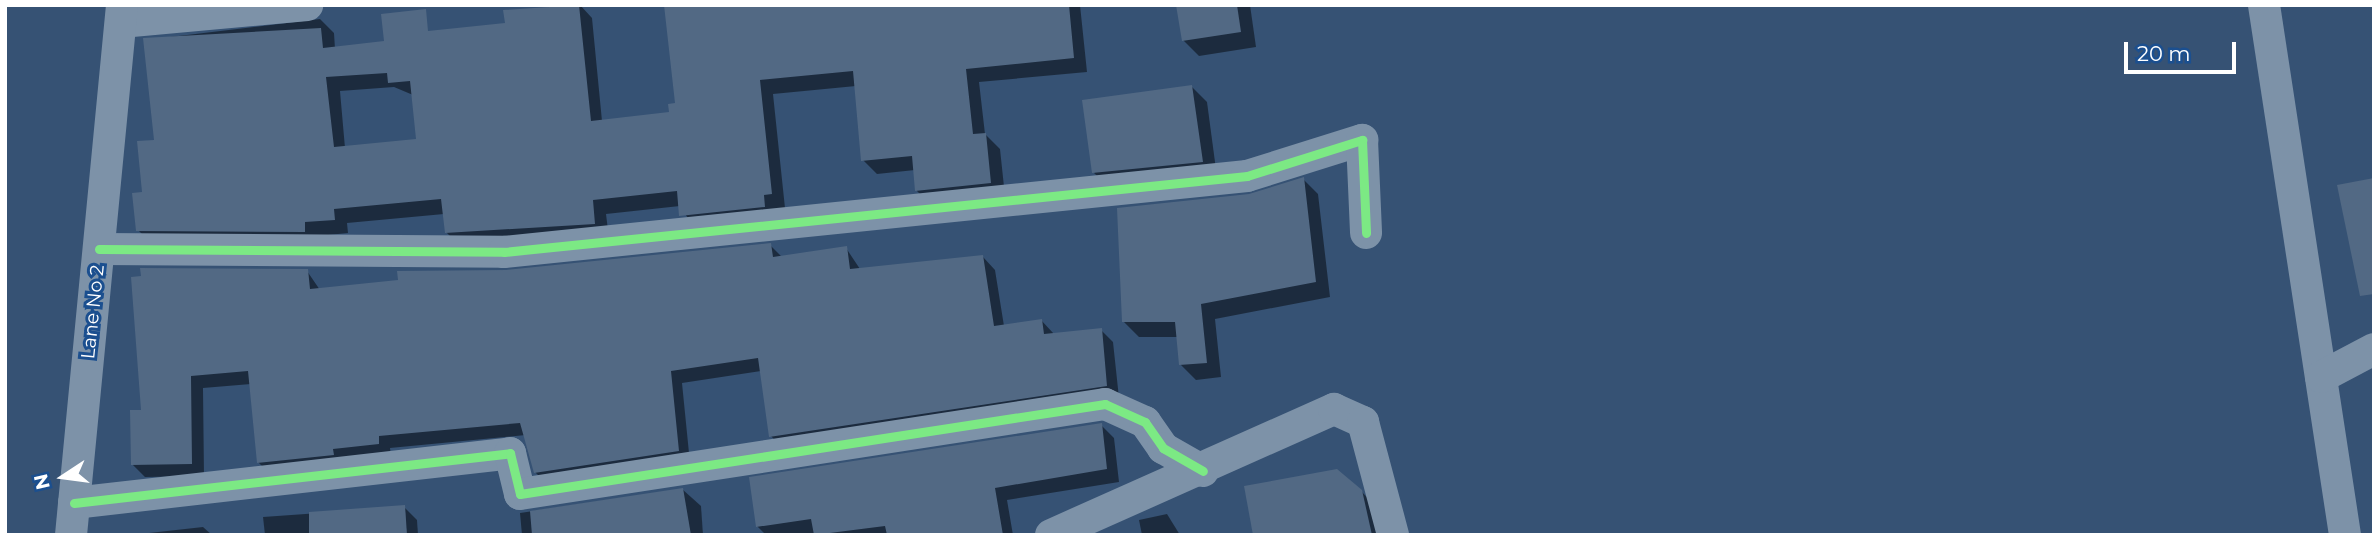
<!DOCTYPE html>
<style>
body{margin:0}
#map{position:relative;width:2379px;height:540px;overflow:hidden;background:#365274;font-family:Montserrat,sans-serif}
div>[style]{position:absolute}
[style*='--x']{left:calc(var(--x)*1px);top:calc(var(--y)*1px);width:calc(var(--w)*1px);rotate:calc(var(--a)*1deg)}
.shadow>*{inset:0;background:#0007}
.building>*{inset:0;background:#526984}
.street>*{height:32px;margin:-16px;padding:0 16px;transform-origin:16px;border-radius:16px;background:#7d92a8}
.cycleway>*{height:9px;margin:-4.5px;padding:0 4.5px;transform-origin:4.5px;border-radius:4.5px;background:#7ce984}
span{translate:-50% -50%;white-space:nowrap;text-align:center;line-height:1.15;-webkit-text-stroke:6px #1b4f8f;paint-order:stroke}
.street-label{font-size:19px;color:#fff}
.frame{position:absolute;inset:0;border:7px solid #fff;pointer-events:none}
.north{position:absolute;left:28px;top:442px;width:70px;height:70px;-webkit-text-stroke:5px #1b4f8f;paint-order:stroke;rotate:257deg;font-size:19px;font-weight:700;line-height:28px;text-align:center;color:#fff}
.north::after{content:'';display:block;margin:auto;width:24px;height:32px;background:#fff;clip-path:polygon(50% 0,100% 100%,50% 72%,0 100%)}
.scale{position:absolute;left:2124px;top:42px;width:112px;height:32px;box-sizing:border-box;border:4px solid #fff;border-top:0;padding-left:9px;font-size:21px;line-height:24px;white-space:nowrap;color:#fff;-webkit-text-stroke:5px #1b4f8f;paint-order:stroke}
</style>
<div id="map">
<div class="shadow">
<div style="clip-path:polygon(evenodd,580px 5px,592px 18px,602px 121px,671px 114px,799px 5px,1080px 5px,1087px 72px,979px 82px,985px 134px,1000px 149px,1005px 196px,931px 205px,917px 191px,915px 170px,877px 174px,863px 160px,856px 86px,773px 94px,785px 208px,695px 229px,680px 206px,606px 214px,609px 238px,461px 247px,446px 232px,444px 214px,347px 223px,348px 233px,318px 236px,152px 244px,138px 230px,156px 142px,145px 40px,320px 19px,334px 33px,335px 49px,550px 22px,548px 7px,580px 5px,394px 87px,413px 95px,418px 140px,345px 148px,340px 91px,394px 87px)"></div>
<div style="clip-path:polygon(1178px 5px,1250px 5px,1256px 47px,1199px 56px,1183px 40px)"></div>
<div style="clip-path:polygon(1191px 86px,1207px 102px,1217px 177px,1110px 188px,1094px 173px)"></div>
<div style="clip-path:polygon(1303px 179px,1318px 194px,1330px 297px,1215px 319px,1221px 377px,1196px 380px,1181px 365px,1178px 337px,1139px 337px,1124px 322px,1249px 196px)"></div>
<div style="clip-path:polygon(770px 245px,782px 257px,846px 248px,860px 269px,983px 257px,995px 270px,1004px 326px,1041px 320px,1054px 334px,1101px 330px,1113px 342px,1119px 398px,783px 449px,771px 436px,761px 371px,682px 383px,690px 463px,548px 485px,535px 472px,526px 435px,390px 448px,391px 456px,271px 475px,258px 462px,251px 384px,203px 388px,204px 476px,145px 477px,132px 464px,143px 412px,307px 271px,320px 290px)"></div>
<div style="clip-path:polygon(1101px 425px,1114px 438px,1119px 482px,1007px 500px,1013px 535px,766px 535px,757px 526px)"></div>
<div style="clip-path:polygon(682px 489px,701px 506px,703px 535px,522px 535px,520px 513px)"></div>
<div style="clip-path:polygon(1361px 491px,1375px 506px,1381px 535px,1255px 535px)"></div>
<div style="clip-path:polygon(404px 507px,417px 520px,418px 535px,265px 535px,263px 517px)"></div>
<div style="clip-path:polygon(1167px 514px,1180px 535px,1142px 535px,1139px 520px)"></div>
<div style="clip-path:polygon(203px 527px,212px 535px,131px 535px)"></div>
</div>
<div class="building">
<div style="clip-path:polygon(evenodd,579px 5px,591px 121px,669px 112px,668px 104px,675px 103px,664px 5px,1069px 5px,1074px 58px,966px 69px,973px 134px,986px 133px,991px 183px,915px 191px,912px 156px,861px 161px,853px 71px,760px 80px,772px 194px,764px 195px,765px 207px,679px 216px,677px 191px,593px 200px,595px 224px,445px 233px,441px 199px,334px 209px,335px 220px,305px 222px,305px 232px,136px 231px,132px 193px,142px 192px,137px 141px,154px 140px,143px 38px,321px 28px,323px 48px,384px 41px,381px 14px,426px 9px,428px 31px,505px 23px,503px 10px,579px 5px,387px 73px,388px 83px,410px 81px,416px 139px,334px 147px,326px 77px,387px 73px)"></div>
<div style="clip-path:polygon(1176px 5px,1237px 5px,1241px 32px,1182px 41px)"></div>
<div style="clip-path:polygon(1192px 85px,1203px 162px,1092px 173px,1082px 100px)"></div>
<div style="clip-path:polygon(1304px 177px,1316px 282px,1201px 304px,1207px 363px,1179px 365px,1175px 322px,1122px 322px,1117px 208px,1249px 194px)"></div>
<div style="clip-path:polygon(2374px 178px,2374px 294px,2360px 296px,2337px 185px)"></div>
<div style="clip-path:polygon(771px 243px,773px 257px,847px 246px,850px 269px,983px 255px,994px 326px,1042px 319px,1044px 334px,1102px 328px,1107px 386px,769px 437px,758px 358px,671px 371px,679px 451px,534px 473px,520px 423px,379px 436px,379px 444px,333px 449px,334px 455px,257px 463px,248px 371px,191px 376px,192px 464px,131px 465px,130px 410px,141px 410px,131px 277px,141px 276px,140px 268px,308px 269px,310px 289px,398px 280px,397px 271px,506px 270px)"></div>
<div style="clip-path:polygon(1102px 423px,1107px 469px,995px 488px,1003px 535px,887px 535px,885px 526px,814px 535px,811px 519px,756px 527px,749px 477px)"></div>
<div style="clip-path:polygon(1337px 469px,1362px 490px,1372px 535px,1253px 535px,1244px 486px)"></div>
<div style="clip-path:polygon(683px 488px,691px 535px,532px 535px,530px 511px)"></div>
<div style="clip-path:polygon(405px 505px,407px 535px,309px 535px,309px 512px)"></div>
</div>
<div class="street">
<div style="--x:2264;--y:5;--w:536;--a:81.31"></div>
<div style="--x:121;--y:22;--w:187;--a:-5.2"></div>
<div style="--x:99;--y:249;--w:405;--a:0.4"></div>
<div style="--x:504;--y:252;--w:747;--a:-5.84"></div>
<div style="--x:1247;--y:176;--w:121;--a:-17.4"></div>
<div style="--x:1362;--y:140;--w:93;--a:87.5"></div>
<div style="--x:2321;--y:377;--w:60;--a:-27.8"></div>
<div style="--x:74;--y:503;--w:439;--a:-6.5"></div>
<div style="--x:510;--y:453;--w:42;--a:76.3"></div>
<div style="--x:520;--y:494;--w:592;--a:-8.75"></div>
<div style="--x:1105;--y:404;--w:44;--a:24.2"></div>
<div style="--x:1145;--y:422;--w:32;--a:55"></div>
<div style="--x:1163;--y:448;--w:46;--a:29.9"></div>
<div style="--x:71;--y:535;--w:532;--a:-84.5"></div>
<div style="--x:1051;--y:535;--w:310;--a:-24"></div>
<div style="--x:1334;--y:409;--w:32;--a:24"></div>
<div style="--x:1363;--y:422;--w:117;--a:75.1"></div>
</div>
<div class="cycleway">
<div style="--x:99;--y:249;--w:405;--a:0.4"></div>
<div style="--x:504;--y:252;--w:747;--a:-5.84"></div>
<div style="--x:1247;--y:176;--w:121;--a:-17.4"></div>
<div style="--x:1362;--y:140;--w:93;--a:87.5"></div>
<div style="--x:74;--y:503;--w:439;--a:-6.5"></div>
<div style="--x:510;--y:453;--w:42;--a:76.3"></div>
<div style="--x:520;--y:494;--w:592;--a:-8.75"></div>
<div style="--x:1105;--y:404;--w:44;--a:24.2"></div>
<div style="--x:1145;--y:422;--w:32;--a:55"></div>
<div style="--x:1163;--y:448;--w:46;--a:29.9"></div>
</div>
<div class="street-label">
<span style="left:93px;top:312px;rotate:-84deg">Lane No 2</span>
</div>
<div class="frame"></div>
<div class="north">N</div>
<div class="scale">20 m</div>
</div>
